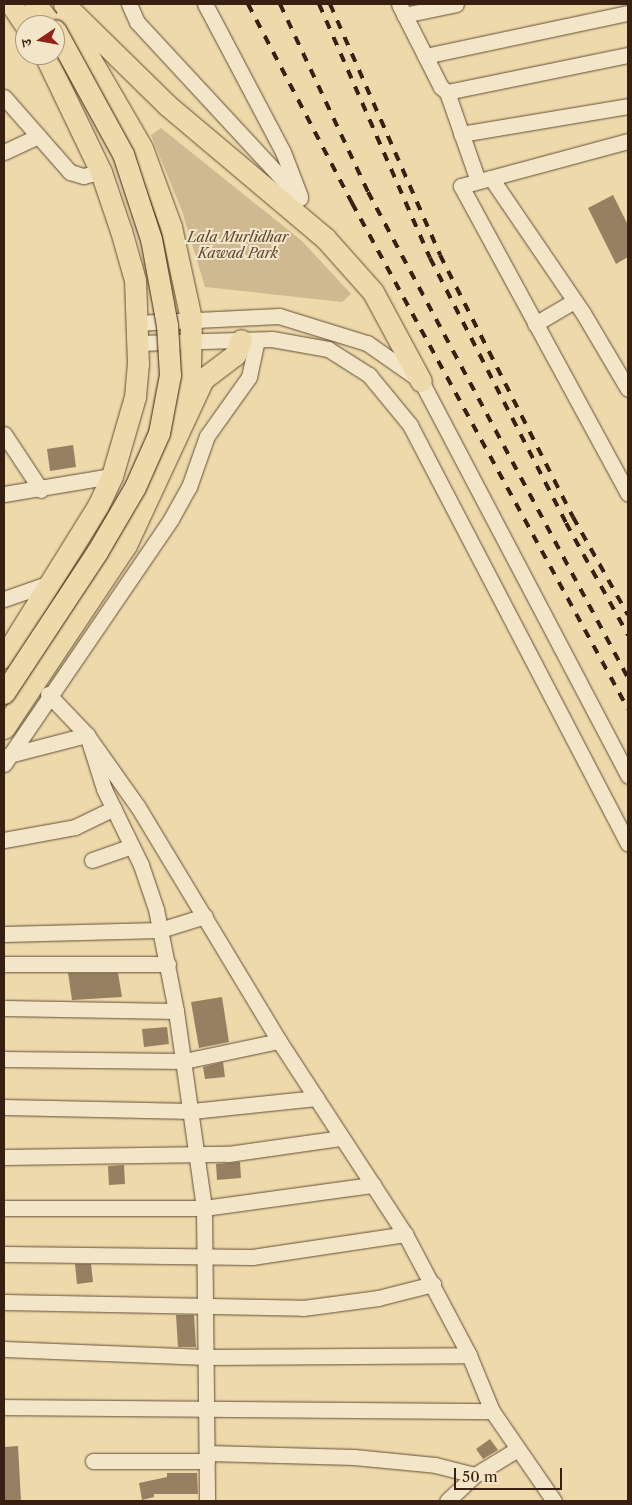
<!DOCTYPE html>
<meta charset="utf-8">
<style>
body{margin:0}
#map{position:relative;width:632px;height:1505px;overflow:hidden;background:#edd9aa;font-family:"Libre Caslon Text","Noto Serif Devanagari",serif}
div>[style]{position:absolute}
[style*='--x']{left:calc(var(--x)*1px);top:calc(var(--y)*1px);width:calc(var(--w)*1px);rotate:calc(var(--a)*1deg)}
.green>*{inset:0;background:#ceb990}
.building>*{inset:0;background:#968061}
.roads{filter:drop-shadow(0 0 1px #644e37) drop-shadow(0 0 1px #644e37)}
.minor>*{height:15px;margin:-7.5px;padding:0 7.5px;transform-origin:7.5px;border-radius:7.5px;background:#f3e6c8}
.highway>*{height:21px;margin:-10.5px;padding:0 10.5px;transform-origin:10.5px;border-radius:10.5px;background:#edd9aa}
.rail>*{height:4px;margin-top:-2px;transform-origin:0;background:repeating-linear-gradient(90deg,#371f11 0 9px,transparent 0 18px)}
.bridges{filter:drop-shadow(0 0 1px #371f11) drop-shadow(0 0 1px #371f11)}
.highway-bridge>*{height:21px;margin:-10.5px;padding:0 10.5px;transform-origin:10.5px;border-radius:10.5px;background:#edd9aa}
span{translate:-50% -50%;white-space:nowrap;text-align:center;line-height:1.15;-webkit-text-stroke:4px #f3e6c8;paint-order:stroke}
.park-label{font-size:14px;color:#5d4631;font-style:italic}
.frame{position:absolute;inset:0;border:5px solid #371f11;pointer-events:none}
.north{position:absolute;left:15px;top:15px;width:50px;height:50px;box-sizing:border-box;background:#f3e6c8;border:1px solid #a8967f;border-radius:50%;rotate:258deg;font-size:14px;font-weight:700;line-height:20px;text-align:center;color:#371f11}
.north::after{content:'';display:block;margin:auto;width:18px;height:22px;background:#8f2418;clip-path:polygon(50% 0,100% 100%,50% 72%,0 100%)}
.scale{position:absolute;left:454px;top:1468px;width:108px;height:22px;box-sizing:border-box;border:2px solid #371f11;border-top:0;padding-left:6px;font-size:15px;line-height:18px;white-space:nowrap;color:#371f11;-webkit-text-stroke:4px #f3e6c8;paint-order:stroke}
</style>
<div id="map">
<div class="green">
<div style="clip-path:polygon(161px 128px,302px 241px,351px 294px,342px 302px,205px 287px,182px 211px,151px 135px)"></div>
</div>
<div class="building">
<div style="clip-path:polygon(613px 195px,628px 225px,628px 257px,616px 264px,588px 208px)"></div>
<div style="clip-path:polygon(73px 445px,76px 467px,50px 471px,47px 449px)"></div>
<div style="clip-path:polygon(68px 973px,118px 973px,122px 997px,72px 1000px)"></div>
<div style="clip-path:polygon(222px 997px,229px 1042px,199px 1048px,191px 1002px)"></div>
<div style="clip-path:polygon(167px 1027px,169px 1044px,144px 1047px,142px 1029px)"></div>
<div style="clip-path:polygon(223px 1062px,225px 1077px,205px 1079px,203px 1067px)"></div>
<div style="clip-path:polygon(240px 1162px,241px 1178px,217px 1180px,216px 1164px)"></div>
<div style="clip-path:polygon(124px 1165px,125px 1184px,109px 1185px,108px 1166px)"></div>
<div style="clip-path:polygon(75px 1264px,91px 1264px,93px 1282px,77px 1284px)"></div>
<div style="clip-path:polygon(176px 1315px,194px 1315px,196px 1347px,178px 1347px)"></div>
<div style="clip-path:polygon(490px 1439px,498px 1450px,483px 1459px,476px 1449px)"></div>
<div style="clip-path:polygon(18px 1446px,21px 1501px,4px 1501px,4px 1447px)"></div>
<div style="clip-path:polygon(167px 1473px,197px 1473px,198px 1494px,154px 1494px,154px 1497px,142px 1500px,139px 1483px,167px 1477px)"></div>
</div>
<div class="roads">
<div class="minor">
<div style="--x:129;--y:4;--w:20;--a:66"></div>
<div style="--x:137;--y:22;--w:240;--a:47.2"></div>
<div style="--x:205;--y:4;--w:167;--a:62.2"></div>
<div style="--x:283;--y:152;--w:47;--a:68.9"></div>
<div style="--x:399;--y:4;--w:93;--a:63.2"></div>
<div style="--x:441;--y:87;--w:8;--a:40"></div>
<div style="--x:447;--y:92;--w:185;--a:-11.6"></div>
<div style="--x:404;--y:15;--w:53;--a:-11.9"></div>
<div style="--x:425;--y:56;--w:208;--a:-12"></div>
<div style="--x:447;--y:92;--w:94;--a:70.8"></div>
<div style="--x:4;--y:97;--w:100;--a:48.7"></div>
<div style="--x:70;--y:172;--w:14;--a:17"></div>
<div style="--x:83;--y:176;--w:18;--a:-13"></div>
<div style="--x:461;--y:134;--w:169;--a:-9.5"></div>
<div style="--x:628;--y:141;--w:173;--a:164.9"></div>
<div style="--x:461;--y:186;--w:350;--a:61.5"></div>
<div style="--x:4;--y:152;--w:38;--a:-25"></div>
<div style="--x:491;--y:178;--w:163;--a:55.7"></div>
<div style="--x:583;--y:313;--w:88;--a:59.4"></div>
<div style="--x:135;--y:323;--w:144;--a:-2.8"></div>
<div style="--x:279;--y:316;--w:92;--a:17.1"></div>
<div style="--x:367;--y:343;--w:66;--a:35.1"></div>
<div style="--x:421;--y:381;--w:446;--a:62.3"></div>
<div style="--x:535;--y:324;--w:45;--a:-30.5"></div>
<div style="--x:137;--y:343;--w:135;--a:-1.7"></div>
<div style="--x:272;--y:339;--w:57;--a:10.1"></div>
<div style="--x:328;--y:349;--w:49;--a:32.4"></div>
<div style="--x:369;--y:375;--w:65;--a:50.6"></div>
<div style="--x:410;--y:425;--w:472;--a:62.5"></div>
<div style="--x:4;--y:434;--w:67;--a:56.5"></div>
<div style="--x:4;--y:494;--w:109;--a:-9.5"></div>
<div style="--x:4;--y:599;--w:49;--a:-19.2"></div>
<div style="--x:48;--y:694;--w:57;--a:46.4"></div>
<div style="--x:87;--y:735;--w:88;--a:54.7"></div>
<div style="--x:138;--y:807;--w:273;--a:58.9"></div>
<div style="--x:279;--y:1041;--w:230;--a:56.9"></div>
<div style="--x:405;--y:1234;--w:137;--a:62.1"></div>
<div style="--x:469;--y:1355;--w:61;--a:67.7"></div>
<div style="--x:492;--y:1411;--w:109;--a:55.4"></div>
<div style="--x:9;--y:755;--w:81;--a:-14.4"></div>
<div style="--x:87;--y:735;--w:57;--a:72.5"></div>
<div style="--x:104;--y:789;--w:85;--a:64"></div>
<div style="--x:141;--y:865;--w:46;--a:71.2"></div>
<div style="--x:156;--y:909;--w:104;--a:78.9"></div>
<div style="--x:176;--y:1011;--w:199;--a:81.9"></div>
<div style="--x:204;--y:1208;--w:293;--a:89.4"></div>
<div style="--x:4;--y:764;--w:297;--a:-55.7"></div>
<div style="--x:171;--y:519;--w:37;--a:-61"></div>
<div style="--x:189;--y:487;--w:54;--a:-70.6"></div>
<div style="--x:207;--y:436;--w:72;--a:-54.6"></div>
<div style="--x:249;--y:377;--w:38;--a:-78"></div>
<div style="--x:4;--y:840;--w:72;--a:-10.4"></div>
<div style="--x:75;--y:827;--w:43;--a:-26"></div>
<div style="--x:92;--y:860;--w:42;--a:-19.3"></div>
<div style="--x:4;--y:934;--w:156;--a:-1.5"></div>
<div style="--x:160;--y:930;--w:47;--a:-17.3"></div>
<div style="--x:4;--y:964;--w:164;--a:0"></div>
<div style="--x:4;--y:1008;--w:172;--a:1"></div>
<div style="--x:4;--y:1059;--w:180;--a:0.6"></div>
<div style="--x:184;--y:1061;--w:97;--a:-11.9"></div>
<div style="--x:4;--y:1107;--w:188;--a:1.2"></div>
<div style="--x:192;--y:1111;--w:125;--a:-6"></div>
<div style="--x:4;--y:1157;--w:224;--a:-0.8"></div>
<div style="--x:228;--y:1154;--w:113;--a:-8.1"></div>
<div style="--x:4;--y:1208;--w:200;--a:0"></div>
<div style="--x:204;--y:1208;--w:171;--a:-7.8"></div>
<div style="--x:4;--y:1254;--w:248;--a:0.7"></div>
<div style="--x:252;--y:1257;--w:155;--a:-8.5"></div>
<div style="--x:4;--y:1302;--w:299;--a:1.1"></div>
<div style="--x:303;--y:1308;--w:76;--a:-7.6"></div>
<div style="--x:378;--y:1298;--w:57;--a:-14.3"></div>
<div style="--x:4;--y:1349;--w:202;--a:2.3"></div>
<div style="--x:206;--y:1357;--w:263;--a:-0.4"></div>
<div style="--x:4;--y:1407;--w:488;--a:0.5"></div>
<div style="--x:207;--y:1453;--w:147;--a:1.6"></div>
<div style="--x:354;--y:1457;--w:81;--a:5.6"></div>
<div style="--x:435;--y:1465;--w:41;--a:14"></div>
<div style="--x:93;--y:1461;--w:114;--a:0"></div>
<div style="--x:447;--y:1501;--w:38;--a:-43"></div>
<div style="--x:475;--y:1475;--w:48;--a:-31.4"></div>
</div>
<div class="highway">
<div style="--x:11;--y:4;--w:25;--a:56"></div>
<div style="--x:35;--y:4;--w:27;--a:51"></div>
<div style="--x:64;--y:4;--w:144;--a:44.4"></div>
<div style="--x:167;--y:105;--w:207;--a:40.1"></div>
<div style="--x:325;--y:238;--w:72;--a:48.4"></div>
<div style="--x:373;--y:292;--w:101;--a:61.7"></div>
<div style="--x:66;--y:17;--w:151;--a:59.9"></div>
<div style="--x:142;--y:148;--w:84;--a:69.8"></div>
<div style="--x:171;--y:227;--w:94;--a:77.7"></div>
<div style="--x:191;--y:319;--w:47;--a:91.2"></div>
<div style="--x:190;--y:366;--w:68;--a:101.8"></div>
<div style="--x:4;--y:657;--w:178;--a:-58.1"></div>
<div style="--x:98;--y:506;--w:33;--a:-65"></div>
<div style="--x:112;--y:476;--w:82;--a:-73.8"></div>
<div style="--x:135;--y:397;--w:33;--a:-85"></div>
<div style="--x:138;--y:364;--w:84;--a:-92"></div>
<div style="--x:135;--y:280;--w:51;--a:-105.9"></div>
<div style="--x:121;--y:231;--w:62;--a:-108.7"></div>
<div style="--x:101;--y:172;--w:130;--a:-115.6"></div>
<div style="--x:4;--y:728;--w:220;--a:-56.3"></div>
<div style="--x:126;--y:545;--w:183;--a:-65.1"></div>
<div style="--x:203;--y:379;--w:40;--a:-37"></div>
<div style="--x:235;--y:355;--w:16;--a:-68"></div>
</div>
</div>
<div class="rail">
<div style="--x:248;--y:4;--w:225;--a:62.4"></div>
<div style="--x:352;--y:203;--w:576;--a:61.39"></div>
<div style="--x:280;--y:4;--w:208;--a:64.9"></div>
<div style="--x:368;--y:192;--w:551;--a:61.85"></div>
<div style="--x:319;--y:4;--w:277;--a:66.4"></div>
<div style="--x:430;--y:258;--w:298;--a:62.8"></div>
<div style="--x:566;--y:523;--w:128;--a:61"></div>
<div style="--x:330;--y:4;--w:274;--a:66.3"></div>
<div style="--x:440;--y:255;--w:294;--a:63.1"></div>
<div style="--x:573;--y:517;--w:112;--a:60.7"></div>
</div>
<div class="bridges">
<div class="highway-bridge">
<div style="--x:4;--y:693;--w:169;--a:-56.6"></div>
<div style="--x:97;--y:552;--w:75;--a:-59.7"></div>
<div style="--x:135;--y:487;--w:59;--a:-66"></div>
<div style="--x:159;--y:433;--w:59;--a:-79.3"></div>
<div style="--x:170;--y:375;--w:50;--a:-93.4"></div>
<div style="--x:167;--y:325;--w:87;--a:-100.5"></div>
<div style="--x:151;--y:239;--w:89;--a:-108.2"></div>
<div style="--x:123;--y:154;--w:141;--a:-118.7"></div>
</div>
</div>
<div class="park-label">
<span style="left:238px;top:245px">Lala Murlidhar<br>Kawad Park</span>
</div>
<div class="frame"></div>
<div class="north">उ</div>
<div class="scale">50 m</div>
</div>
